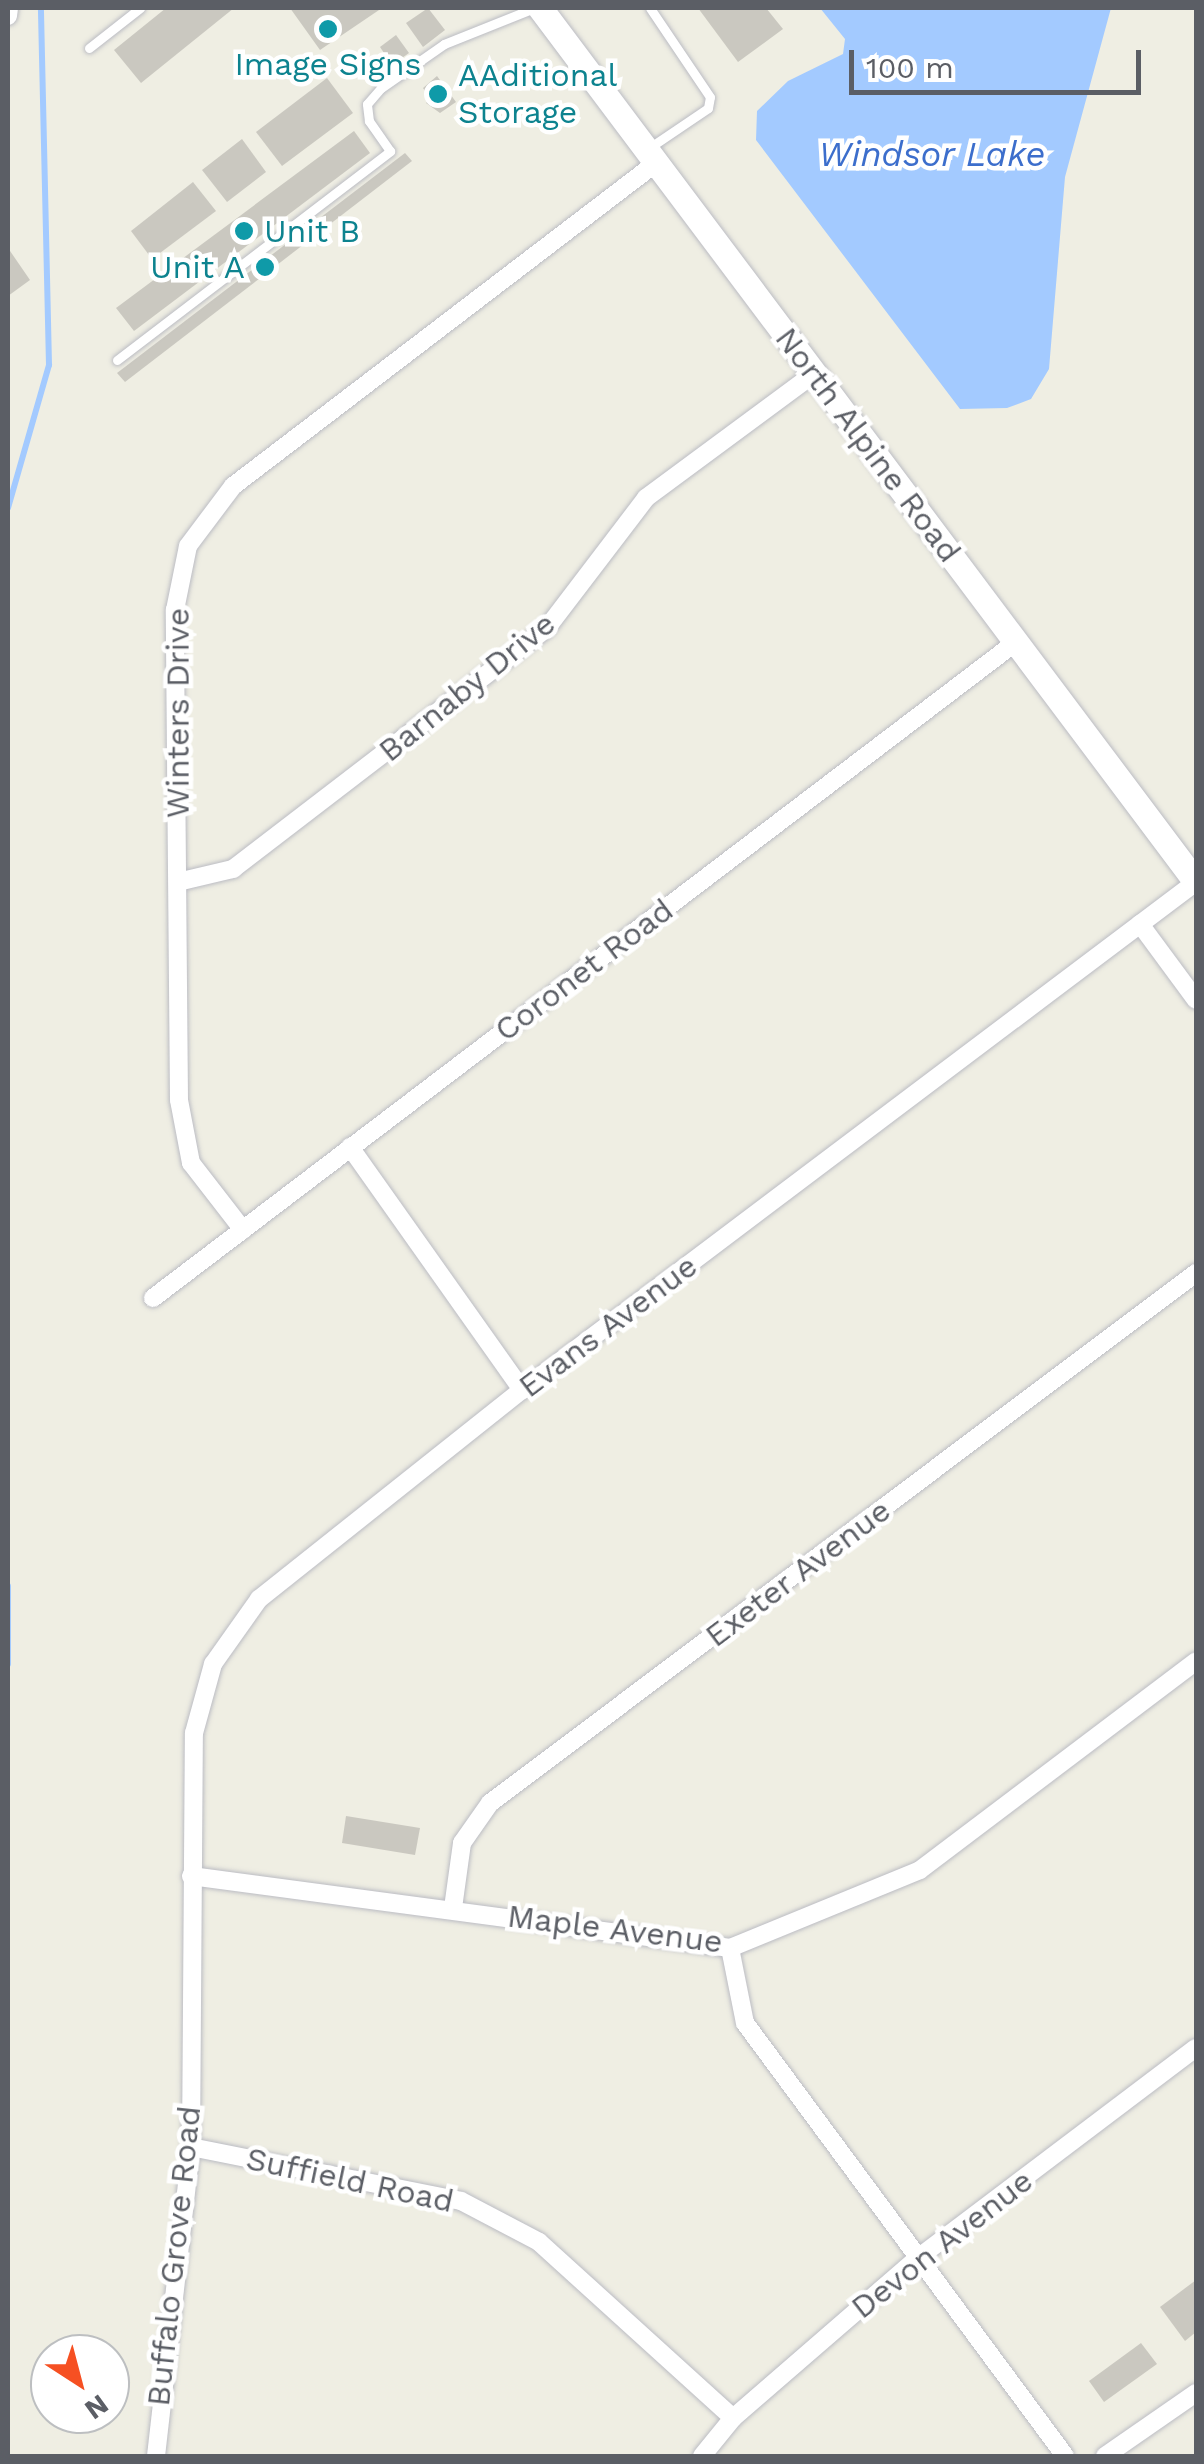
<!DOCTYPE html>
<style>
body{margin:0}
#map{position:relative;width:1204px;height:2464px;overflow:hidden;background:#efeee3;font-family:"Work Sans",sans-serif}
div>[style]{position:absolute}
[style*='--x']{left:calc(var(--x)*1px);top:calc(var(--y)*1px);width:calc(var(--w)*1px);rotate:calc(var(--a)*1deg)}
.water>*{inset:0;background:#a3caff}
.stream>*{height:6px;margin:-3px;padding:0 3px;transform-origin:3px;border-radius:3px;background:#a3caff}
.building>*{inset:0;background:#cac8c0}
.roads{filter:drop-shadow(0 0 2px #bbbcc3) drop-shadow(0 0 2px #bbbcc3)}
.service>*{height:9px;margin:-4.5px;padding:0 4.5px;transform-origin:4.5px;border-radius:4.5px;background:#fff}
.minor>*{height:18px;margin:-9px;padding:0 9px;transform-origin:9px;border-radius:9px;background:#fff}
.secondary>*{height:25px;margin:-12.5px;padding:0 12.5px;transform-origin:12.5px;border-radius:12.5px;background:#fff}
.dots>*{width:28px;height:28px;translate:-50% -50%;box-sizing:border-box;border:5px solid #fff;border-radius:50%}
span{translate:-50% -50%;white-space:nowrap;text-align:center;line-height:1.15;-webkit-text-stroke:9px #fff;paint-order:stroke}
.culture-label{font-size:32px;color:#0d838f}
.left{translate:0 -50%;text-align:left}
.right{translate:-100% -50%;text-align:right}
.street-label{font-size:32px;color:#5b5e65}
.water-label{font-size:35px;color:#3c6ecc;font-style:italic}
.frame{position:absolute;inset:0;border:10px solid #5b5e65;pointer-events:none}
.north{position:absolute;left:30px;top:2334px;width:100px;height:100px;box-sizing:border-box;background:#fff;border:2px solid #bdbfc1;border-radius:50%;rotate:144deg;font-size:28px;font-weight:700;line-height:40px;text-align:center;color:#5b5e65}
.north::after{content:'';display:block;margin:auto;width:35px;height:45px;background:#f65022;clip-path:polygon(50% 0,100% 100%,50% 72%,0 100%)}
.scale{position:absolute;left:849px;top:50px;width:292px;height:45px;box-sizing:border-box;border:5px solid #5b5e65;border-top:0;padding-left:12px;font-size:30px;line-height:35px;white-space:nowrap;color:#5b5e65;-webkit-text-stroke:8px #fff;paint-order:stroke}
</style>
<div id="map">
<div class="water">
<div style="clip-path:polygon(820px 8px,1111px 8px,1065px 177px,1049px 369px,1031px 399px,1007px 408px,960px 409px,756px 140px,757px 111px,788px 81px,843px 54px,845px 39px)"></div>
</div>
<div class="stream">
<div style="--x:8;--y:508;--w:149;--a:-74"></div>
<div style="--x:49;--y:365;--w:357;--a:-91.3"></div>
<div style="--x:8;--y:1586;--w:78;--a:90"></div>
</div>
<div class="building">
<div style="clip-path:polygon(166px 8px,234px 8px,141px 83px,114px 50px)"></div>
<div style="clip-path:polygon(290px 8px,382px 8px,320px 50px)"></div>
<div style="clip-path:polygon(428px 8px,445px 30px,423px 47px,406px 23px)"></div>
<div style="clip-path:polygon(698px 8px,766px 8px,783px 29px,738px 62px)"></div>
<div style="clip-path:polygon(396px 35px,409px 53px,392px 65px,380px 47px)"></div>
<div style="clip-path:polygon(437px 76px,456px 102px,440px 113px,426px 103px,430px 99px,423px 88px)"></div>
<div style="clip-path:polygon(327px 78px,353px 113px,282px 166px,256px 132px)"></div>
<div style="clip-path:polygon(354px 131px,370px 153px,134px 331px,116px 308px)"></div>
<div style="clip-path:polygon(242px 139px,266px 172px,227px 202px,202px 170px)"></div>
<div style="clip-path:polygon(405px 153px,412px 161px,125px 382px,117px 373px)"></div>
<div style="clip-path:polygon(193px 182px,216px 211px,152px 259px,131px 231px)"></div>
<div style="clip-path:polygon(8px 248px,30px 280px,8px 296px)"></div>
<div style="clip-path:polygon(346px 1816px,420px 1828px,415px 1855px,342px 1843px)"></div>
<div style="clip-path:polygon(1196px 2280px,1196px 2332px,1185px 2341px,1160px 2307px)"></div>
<div style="clip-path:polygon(1141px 2343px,1157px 2364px,1104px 2402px,1089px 2381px)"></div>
</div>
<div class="roads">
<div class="service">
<div style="--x:89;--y:48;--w:65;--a:-38.1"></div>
<div style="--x:649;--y:148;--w:71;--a:-34.1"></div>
<div style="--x:708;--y:108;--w:11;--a:-80"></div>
<div style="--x:710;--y:97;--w:107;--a:-124"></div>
<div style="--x:117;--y:360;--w:344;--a:-37.4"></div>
<div style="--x:390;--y:151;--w:37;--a:-125"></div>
<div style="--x:369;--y:121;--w:17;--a:-97"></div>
<div style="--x:367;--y:104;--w:21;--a:-49"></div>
<div style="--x:381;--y:88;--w:77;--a:-34.9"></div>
<div style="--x:444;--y:44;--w:97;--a:-21.8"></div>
</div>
<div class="minor">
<div style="--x:8;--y:16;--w:8;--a:-83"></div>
<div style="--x:178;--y:882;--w:57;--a:-13.3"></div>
<div style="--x:233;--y:869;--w:396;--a:-37.5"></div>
<div style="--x:547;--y:628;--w:163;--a:-52.7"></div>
<div style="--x:646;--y:498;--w:210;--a:-36.5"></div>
<div style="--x:1140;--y:924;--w:94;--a:53.6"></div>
<div style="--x:350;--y:1147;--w:298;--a:54.7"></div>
<div style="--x:243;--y:1230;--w:85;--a:-127.8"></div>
<div style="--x:191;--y:1163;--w:64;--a:-100.8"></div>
<div style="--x:179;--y:1100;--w:490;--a:-90.5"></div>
<div style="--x:175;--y:610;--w:65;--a:-78.5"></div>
<div style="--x:188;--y:546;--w:75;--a:-53.1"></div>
<div style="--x:233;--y:486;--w:532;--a:-37.37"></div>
<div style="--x:153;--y:1298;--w:1084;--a:-37.24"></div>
<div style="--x:191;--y:1876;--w:544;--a:7.61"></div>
<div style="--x:730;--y:1948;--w:205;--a:-22.3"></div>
<div style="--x:920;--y:1870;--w:346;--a:-37.1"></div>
<div style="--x:453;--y:1908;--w:66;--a:-82.1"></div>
<div style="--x:462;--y:1843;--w:49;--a:-55"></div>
<div style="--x:490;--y:1803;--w:883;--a:-36.9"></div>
<div style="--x:730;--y:1948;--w:76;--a:78.7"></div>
<div style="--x:745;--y:2023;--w:538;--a:53.53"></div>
<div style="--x:191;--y:2147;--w:275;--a:11.3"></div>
<div style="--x:461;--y:2201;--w:88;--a:27.7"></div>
<div style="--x:539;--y:2242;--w:262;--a:42.2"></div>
<div style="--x:156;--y:2456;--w:311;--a:-83.5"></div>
<div style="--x:191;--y:2147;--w:414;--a:-89.6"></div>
<div style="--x:194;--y:1733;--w:72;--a:-74.6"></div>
<div style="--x:213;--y:1664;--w:80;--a:-54.7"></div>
<div style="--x:259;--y:1599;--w:336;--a:-38.5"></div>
<div style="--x:522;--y:1390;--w:844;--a:-37.01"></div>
<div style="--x:702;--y:2456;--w:49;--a:-50.8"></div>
<div style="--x:733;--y:2418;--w:245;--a:-40.9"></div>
<div style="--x:918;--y:2258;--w:348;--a:-37.1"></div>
<div style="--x:1105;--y:2456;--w:111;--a:-34.7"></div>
</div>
<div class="secondary">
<div style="--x:540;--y:8;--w:1093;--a:53.11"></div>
</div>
</div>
<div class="dots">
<div style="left:328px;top:29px;background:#0f9aa8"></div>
<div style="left:438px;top:94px;background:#0f9aa8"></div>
<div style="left:244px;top:231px;background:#0f9aa8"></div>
<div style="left:265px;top:267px;background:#0f9aa8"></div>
</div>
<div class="culture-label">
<span style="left:328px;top:64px">Image Signs</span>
<span class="left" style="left:458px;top:94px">AAditional<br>Storage</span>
<span class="left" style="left:264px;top:231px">Unit B</span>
<span class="right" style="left:245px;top:267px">Unit A</span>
</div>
<div class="street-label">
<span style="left:868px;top:445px;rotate:53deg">North Alpine Road</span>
<span style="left:467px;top:687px;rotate:-39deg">Barnaby Drive</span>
<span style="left:178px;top:713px;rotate:-90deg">Winters Drive</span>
<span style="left:584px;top:970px;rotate:-37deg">Coronet Road</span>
<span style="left:608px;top:1326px;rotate:-37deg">Evans Avenue</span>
<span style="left:798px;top:1573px;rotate:-37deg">Exeter Avenue</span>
<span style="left:615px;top:1929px;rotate:7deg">Maple Avenue</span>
<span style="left:350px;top:2180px;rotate:12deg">Suffield Road</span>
<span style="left:942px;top:2244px;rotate:-38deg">Devon Avenue</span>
<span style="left:174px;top:2256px;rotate:-84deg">Buffalo Grove Road</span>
</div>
<div class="water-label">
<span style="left:932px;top:154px">Windsor Lake</span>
</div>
<div class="frame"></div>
<div class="north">N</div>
<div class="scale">100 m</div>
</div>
